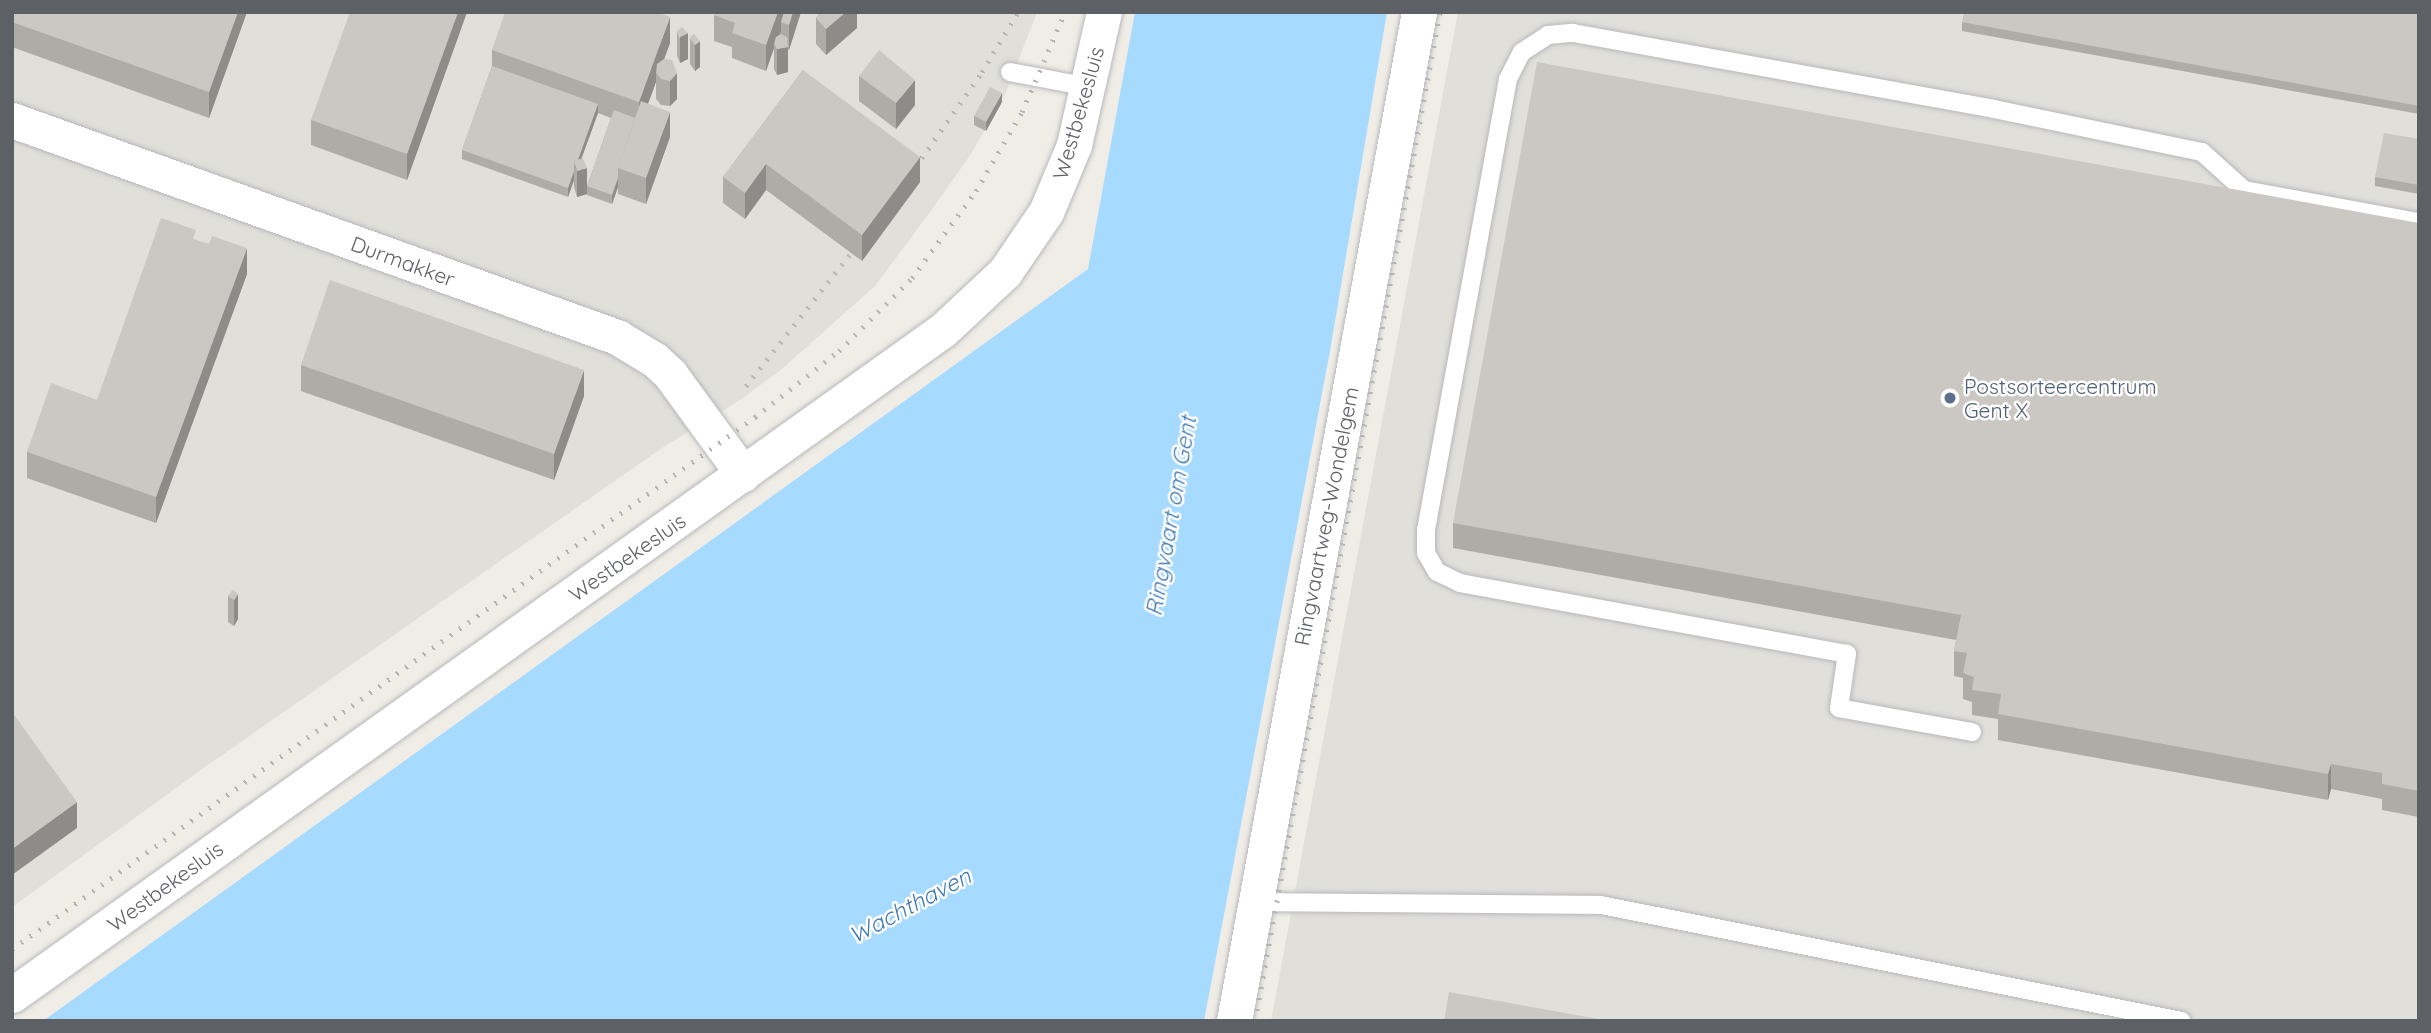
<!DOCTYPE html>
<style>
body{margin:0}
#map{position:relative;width:2431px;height:1033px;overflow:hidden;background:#f0ede6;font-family:Quicksand,sans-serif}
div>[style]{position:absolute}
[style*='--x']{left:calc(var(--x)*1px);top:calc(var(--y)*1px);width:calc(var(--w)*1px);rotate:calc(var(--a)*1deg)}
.industrial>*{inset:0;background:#e1dfda}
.water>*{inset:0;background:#a7daff}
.roads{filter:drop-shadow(0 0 2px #b6b8bc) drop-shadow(0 0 2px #b6b8bc)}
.service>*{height:18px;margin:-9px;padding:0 9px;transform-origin:9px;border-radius:9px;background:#fff}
.minor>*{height:35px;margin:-17.5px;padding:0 17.5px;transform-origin:17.5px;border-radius:17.5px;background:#fff}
.rail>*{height:5px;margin-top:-2.5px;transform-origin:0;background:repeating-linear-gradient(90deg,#b4b5b6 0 2px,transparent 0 11px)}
.wall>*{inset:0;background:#afaca8}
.shaded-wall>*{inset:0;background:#8e8c88}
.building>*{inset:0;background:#cbc8c3}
.dots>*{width:19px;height:19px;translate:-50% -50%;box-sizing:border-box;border:4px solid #fff;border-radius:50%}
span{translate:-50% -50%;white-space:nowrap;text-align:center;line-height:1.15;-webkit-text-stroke:5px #fff;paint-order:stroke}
.street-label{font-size:21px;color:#5d6166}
.service-label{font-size:21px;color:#4e5e75}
.left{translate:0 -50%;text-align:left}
.water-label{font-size:23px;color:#427ab2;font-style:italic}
.frame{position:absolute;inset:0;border:14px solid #5d6166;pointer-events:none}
</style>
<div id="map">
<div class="industrial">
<div style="clip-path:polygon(12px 12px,1037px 12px,1006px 92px,971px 154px,933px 208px,875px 286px,782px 369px,740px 400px,662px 448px,205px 767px,12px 907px)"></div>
<div style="clip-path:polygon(1458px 12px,2419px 12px,2419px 1021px,1271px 1021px)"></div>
</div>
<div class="water">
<div style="clip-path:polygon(1135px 12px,1387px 12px,1330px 351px,1204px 1021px,43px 1021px,1088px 269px)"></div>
</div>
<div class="roads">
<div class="service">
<div style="--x:1010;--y:72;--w:80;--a:10.8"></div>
<div style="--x:1972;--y:732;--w:135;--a:-169.8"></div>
<div style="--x:1839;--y:708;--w:55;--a:-81.6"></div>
<div style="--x:1847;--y:654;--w:393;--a:-169.6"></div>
<div style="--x:1460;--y:583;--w:25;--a:-154"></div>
<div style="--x:1437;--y:572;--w:22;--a:-120"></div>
<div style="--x:1426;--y:553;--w:23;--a:-90"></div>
<div style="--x:1426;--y:530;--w:458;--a:-79.7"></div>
<div style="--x:1508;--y:79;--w:30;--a:-63"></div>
<div style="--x:1522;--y:52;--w:31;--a:-33"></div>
<div style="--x:1548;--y:35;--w:25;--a:-5"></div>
<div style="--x:1573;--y:33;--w:428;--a:10.2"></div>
<div style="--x:1994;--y:109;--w:212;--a:11.7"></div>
<div style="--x:2202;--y:152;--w:57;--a:42.1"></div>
<div style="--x:2244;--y:190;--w:178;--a:10.4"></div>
<div style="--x:1255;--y:902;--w:346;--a:0.5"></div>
<div style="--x:1601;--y:905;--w:592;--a:11.29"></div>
</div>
<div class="minor">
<div style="--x:12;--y:120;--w:643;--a:19.73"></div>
<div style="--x:617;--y:337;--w:44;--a:31.2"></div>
<div style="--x:655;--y:360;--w:21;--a:43"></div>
<div style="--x:670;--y:374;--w:124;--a:53.9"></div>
<div style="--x:12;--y:995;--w:1144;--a:-35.54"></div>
<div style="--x:943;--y:330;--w:85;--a:-43.1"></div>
<div style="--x:1005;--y:272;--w:73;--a:-55.7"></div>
<div style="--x:1046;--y:212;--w:73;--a:-67.3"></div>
<div style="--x:1074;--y:145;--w:136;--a:-77.3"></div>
<div style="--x:1234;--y:1021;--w:1026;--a:-79.61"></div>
</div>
</div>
<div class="rail">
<div style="--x:909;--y:176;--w:127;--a:-54.9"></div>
<div style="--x:982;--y:72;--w:70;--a:-59"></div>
<div style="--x:746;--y:386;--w:189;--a:-51.7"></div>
<div style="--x:12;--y:949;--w:914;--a:-35.6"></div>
<div style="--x:755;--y:417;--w:107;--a:-38.2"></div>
<div style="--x:839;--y:351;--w:103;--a:-45"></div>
<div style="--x:912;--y:278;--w:108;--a:-53.7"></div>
<div style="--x:976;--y:191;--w:91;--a:-59.8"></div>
<div style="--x:1022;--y:112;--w:109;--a:-66.7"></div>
<div style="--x:1255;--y:1021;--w:1026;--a:-79.61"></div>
</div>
<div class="wall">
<div style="clip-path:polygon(12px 12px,247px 12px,209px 118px,12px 47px)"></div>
<div style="clip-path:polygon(467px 12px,407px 180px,311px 145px,311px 120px)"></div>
<div style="clip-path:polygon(801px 12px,789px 50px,788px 50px,788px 72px,777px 75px,774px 69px,774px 48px,766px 71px,732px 58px,732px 47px,714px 41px,714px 15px)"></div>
<div style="clip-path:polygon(816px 12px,857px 12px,857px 28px,826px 55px,816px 44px,816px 18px,819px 15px)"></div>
<div style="clip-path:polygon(2419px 12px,2419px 114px,1962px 31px,1962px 22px)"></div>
<div style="clip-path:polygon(677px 31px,688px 59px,680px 63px,677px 56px)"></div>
<div style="clip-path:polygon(694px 34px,700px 67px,695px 71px,690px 64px,690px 38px)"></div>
<div style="clip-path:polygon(670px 43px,664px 59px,677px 99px,670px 106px,661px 105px,656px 99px,656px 82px,648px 104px,670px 137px,646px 204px,618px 194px,618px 187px,612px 204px,587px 195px,587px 186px,611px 118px,598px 113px,581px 159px,587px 194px,577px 197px,574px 187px,574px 180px,568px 197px,462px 159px,462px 150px,492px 66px,492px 50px)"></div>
<div style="clip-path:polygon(803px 70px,920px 182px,862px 261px,766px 190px,745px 219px,723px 203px,723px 177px)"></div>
<div style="clip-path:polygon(859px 76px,915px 105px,896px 129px,859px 101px)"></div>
<div style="clip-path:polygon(1002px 102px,986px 131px,974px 125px,974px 116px)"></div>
<div style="clip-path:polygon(2419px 139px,2419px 194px,2375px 186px,2375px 177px)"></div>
<div style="clip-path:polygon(2419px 223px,2419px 817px,2382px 810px,2382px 799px,2331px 789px,2328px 800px,1998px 740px,1998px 719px,1972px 715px,1972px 702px,1963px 699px,1963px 678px,1954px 676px,1954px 651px,1956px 640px,1453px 548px,1453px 523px)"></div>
<div style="clip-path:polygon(196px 240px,247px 274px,156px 523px,27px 478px,27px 452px,97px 400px)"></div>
<div style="clip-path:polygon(301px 365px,584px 396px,554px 480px,301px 391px)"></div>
<div style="clip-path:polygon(233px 590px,238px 619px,234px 626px,228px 622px,228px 596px)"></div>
</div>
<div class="shaded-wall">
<div style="clip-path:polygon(238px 12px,247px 12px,209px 118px,209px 92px)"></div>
<div style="clip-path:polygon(458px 12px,467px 12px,407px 180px,407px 154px)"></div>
<div style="clip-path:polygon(778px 12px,788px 12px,781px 22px,781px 31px,775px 46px,774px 44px,774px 48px,766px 71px,766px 45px)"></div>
<div style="clip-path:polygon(793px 12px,801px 12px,789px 50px,789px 25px)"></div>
<div style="clip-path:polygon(846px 12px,857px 12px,857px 28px,826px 55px,826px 29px)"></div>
<div style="clip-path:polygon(670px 17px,670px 43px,658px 76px,656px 73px,656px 82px,639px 128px,639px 102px)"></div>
<div style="clip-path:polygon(688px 33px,688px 59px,680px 63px,680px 37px)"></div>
<div style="clip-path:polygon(700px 41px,700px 67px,695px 71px,695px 45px)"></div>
<div style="clip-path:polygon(788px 47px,788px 72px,777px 75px,777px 49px)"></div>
<div style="clip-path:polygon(677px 73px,677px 99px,670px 106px,670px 81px)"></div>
<div style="clip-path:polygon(915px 80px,915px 105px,896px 129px,896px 103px)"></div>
<div style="clip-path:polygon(1002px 93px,1002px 102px,986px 131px,986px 122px)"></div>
<div style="clip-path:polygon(598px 104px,598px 113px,577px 171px,587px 168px,587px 194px,577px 197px,577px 171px,575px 166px)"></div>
<div style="clip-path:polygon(670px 112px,670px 137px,646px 204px,646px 178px)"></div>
<div style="clip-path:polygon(920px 157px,920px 182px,862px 261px,862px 235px)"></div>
<div style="clip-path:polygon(766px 164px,766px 190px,745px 219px,745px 193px)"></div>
<div style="clip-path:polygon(574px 171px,574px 180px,568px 197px,568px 188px)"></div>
<div style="clip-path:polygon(618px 178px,618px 187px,612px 204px,612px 195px)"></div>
<div style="clip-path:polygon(247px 248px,247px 274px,156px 523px,156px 497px)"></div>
<div style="clip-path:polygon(584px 370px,584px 396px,554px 480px,554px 454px)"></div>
<div style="clip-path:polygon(238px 594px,238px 619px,234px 626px,234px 600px)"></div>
<div style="clip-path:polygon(2331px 764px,2331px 789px,2328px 800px,2328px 774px)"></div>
<div style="clip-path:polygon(77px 802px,77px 828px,12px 875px,12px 849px)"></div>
</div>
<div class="building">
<div style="clip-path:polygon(12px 12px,238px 12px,209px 92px,12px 22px)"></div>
<div style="clip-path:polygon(350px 12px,458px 12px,407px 154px,311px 120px)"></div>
<div style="clip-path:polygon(505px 12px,657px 12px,670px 17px,639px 102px,492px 50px)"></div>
<div style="clip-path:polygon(715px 12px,778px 12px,766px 45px,732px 33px,735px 23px,714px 15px)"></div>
<div style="clip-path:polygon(784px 12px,793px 12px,789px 25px,781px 22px)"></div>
<div style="clip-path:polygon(822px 12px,846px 12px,826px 29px,816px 18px)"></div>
<div style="clip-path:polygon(1964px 12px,2419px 12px,2419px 106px,1962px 22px)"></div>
<div style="clip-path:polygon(682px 27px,688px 33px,680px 37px,677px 31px)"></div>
<div style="clip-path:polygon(694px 34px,700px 41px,695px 45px,690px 38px)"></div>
<div style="clip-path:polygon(781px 34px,787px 37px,788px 47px,777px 49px,774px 44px,776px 37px)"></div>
<div style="clip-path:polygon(879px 50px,915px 80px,896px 103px,859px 76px)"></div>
<div style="clip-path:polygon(664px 59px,672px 60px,677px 73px,670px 81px,661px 79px,656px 73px,657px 64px)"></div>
<div style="clip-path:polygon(1537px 62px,2419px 223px,2419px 791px,2382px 784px,2382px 773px,2331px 764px,2328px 774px,1998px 714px,2001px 694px,1972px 690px,1974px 677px,1963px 673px,1967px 653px,1954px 651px,1961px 615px,1453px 523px)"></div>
<div style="clip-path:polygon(492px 66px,598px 104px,578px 160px,574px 161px,574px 171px,568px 188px,462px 150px)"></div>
<div style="clip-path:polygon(803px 70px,920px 157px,862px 235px,766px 164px,745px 193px,723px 177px)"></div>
<div style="clip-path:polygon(990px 87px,1002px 93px,986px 122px,974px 116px)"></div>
<div style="clip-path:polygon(641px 101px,670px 112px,646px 178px,618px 168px)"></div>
<div style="clip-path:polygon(614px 110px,635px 118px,618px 168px,618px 178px,612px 195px,587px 186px)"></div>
<div style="clip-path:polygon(2384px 133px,2419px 139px,2419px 185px,2375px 177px)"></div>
<div style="clip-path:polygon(583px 158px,587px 168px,577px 171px,574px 161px)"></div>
<div style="clip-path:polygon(161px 218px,196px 230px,193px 239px,209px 244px,212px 236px,247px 248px,156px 497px,27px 452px,51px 383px,97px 400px)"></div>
<div style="clip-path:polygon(330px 280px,584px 370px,554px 454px,301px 365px)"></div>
<div style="clip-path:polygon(233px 590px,238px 594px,234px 600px,228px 596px)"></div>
<div style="clip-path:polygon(12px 712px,77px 802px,12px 849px)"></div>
<div style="clip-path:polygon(1449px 992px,1609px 1021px,1444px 1021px)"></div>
</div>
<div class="dots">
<div style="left:1950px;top:398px;background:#5c6f8a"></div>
</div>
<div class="street-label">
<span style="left:1078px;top:113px;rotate:-74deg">Westbekesluis</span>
<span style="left:403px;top:261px;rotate:20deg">Durmakker</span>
<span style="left:1326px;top:516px;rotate:-79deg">Ringvaartweg-Wondelgem</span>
<span style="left:627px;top:557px;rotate:-35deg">Westbekesluis</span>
<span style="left:165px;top:886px;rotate:-36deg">Westbekesluis</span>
</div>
<div class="service-label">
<span class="left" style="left:1964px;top:398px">Postsorteercentrum<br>Gent X</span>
</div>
<div class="water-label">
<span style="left:1171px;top:516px;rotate:-80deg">Ringvaart om Gent</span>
<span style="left:910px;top:906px;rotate:-28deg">Wachthaven</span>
</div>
<div class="frame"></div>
</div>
